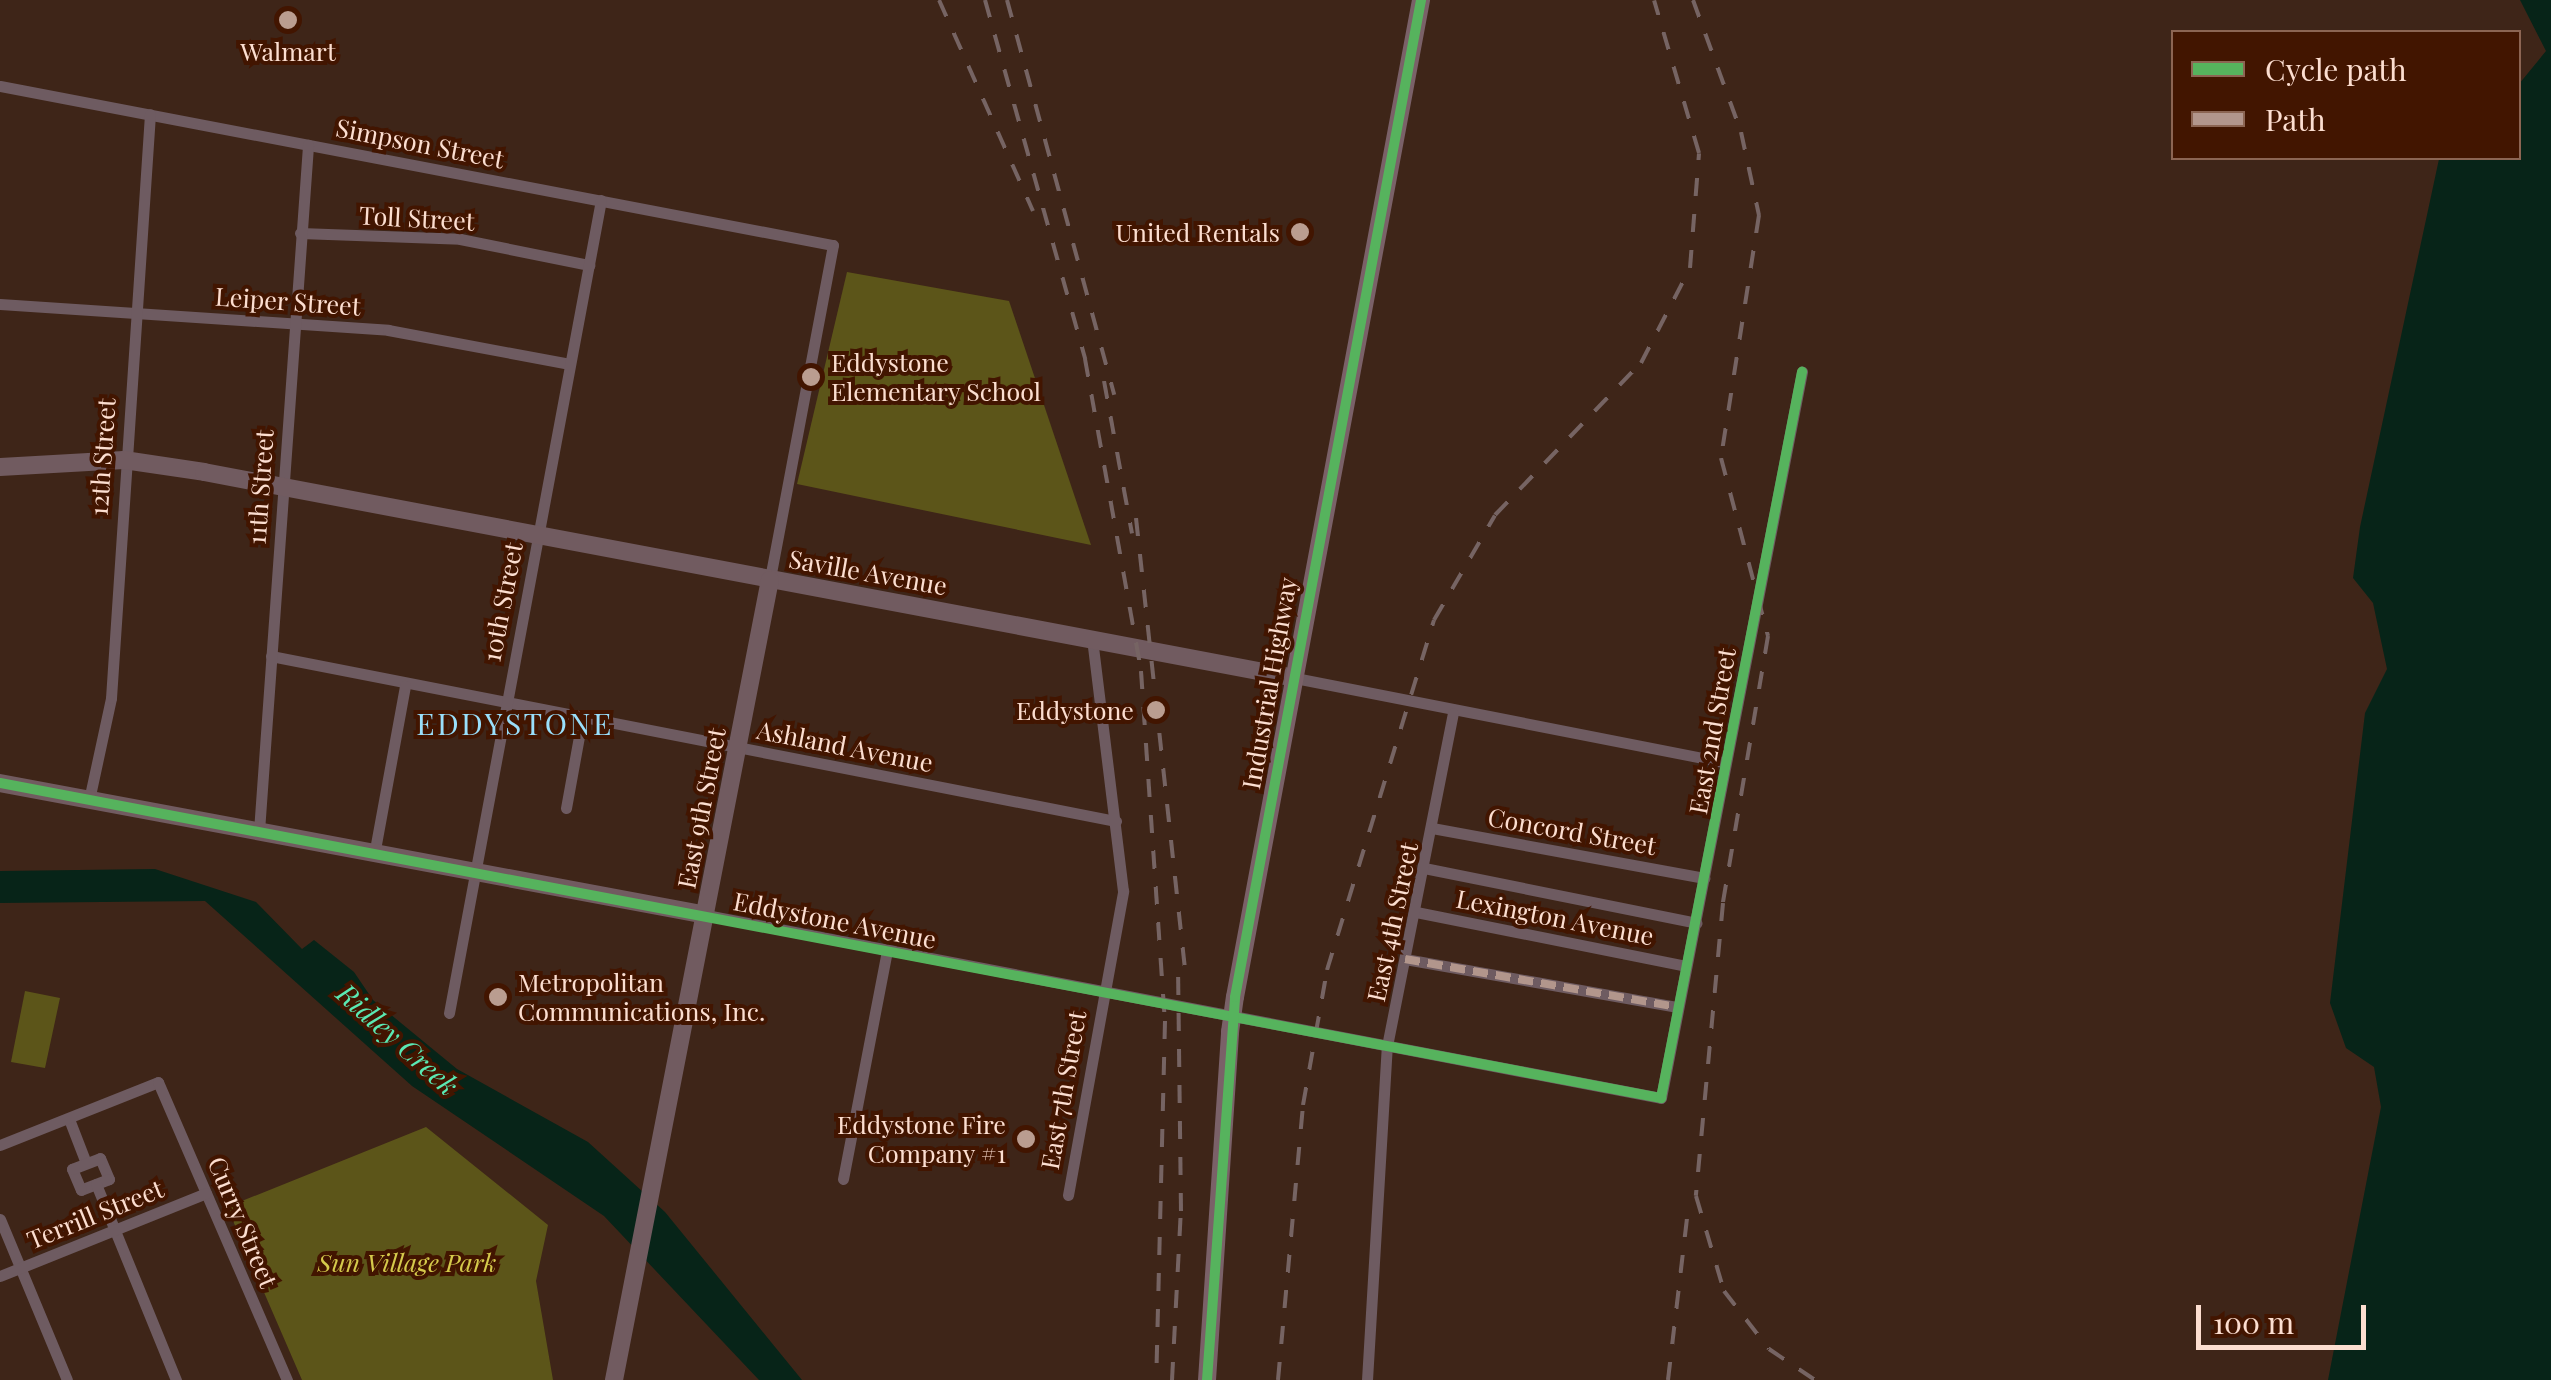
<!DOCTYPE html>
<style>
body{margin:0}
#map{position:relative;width:2551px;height:1380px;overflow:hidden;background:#3e2518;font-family:"Playfair Display",serif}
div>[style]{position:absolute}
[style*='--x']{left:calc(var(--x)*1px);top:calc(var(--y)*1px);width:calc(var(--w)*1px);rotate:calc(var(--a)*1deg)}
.green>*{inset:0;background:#5c5519}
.water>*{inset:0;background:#072418}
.street>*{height:11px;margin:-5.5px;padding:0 5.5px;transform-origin:5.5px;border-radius:5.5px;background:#6e5b61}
.secondary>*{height:18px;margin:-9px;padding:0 9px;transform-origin:9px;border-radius:9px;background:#715b60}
.primary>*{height:18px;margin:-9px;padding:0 9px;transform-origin:9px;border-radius:9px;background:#7a6168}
.rail>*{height:4px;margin-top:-2px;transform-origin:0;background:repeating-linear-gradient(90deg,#766463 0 18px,transparent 0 36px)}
.primary-bridge>*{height:18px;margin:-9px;padding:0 9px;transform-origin:9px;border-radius:9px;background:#7a6168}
.quiet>*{height:8px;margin-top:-4px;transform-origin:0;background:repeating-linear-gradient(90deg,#b2968c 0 15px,transparent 0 23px)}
.cycleway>*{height:10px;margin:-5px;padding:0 5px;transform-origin:5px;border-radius:5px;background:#56b35d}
.dots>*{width:28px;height:28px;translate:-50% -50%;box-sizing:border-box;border:5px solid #421500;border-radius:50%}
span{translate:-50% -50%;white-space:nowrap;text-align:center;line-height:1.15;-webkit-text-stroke:8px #421500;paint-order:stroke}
.poi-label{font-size:25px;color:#fcded0}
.right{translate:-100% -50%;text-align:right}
.left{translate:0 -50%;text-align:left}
.street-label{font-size:25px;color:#fcded0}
.park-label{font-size:25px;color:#d5ca4b;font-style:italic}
.water-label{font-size:28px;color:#5ae9b3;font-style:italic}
.quarter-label{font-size:30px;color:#99dffb;letter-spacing:2.5px}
.legend{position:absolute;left:2171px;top:30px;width:350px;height:130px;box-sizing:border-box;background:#421500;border:2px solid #8c6553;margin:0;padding:12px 18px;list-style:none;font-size:30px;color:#fcded0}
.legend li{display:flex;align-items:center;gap:20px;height:50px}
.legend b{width:50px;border:2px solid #8c6553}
.scale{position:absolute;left:2196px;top:1305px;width:170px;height:45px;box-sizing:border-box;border:5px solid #fcded0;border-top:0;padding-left:12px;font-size:30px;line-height:35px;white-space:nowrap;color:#fcded0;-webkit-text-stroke:8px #421500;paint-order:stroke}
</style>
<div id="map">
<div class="green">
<div style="clip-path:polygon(847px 272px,1009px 301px,1091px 545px,797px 484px)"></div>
<div style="clip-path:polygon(25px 991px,60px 998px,45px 1068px,11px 1062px)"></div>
<div style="clip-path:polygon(426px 1127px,548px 1225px,536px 1281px,553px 1380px,302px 1380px,227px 1207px)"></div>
</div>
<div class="water">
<div style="clip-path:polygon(2520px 0,2551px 0,2551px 1380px,2328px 1380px,2381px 1107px,2374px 1067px,2346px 1048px,2330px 1003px,2365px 713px,2387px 669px,2373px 603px,2353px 578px,2360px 527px,2439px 159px,2518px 158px,2519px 84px,2546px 51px)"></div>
<div style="clip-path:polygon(155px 869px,256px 902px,302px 949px,314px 940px,354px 972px,373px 1000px,457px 1069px,588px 1142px,665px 1212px,802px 1380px,759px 1380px,604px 1216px,412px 1086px,205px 901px,0 903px,0 871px)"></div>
</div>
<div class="street">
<div style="--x:0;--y:86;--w:848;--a:10.81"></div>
<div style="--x:833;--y:245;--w:341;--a:100.7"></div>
<div style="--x:300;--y:233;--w:160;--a:2.1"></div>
<div style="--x:460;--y:239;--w:132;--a:11.4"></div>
<div style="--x:0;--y:304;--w:389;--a:3.8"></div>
<div style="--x:388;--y:330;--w:185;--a:10.6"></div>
<div style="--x:271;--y:656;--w:861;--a:11.05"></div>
<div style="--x:1290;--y:677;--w:443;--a:11.1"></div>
<div style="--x:89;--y:800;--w:104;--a:-77.8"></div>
<div style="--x:111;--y:698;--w:585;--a:-86.18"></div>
<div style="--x:566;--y:808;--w:89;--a:-79.7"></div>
<div style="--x:1432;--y:828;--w:277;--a:10.4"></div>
<div style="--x:259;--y:831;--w:688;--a:-85.91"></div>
<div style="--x:374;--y:855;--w:172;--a:-79.6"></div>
<div style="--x:1424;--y:868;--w:278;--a:11.4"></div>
<div style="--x:1416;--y:912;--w:275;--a:11.3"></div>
<div style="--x:706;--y:915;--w:972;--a:10.85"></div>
<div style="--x:1661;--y:1098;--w:740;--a:-79.01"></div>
<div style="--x:1405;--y:959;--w:277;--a:10"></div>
<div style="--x:449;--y:1013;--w:827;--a:-79.41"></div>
<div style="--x:69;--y:1119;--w:47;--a:68.9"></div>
<div style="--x:0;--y:1145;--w:170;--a:-21.7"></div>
<div style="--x:158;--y:1082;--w:325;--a:66.6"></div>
<div style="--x:100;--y:1158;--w:23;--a:67"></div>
<div style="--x:109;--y:1179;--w:30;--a:159"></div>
<div style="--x:81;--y:1190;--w:23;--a:-113"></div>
<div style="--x:72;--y:1169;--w:30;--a:-21"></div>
<div style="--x:843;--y:1179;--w:232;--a:-79.1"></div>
<div style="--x:96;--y:1184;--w:212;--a:67.8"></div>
<div style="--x:1068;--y:1195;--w:309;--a:-79.7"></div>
<div style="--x:1123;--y:891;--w:256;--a:-97"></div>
<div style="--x:0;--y:1219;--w:174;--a:67.4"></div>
<div style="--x:0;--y:1276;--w:222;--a:-21.9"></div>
<div style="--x:1367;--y:1380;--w:335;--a:-86.6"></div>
<div style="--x:1387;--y:1046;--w:339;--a:-78.8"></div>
</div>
<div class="secondary">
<div style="--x:0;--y:467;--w:124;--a:-3.2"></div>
<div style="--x:124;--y:460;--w:81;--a:8.5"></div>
<div style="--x:204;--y:472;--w:1105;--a:10.69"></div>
<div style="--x:0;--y:783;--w:718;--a:10.59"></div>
<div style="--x:614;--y:1380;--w:815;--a:-78.97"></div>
</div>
<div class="primary">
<div style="--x:1235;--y:997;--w:1014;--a:-79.43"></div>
<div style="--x:1207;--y:1380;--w:349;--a:-86.2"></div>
</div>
<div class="rail">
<div style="--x:939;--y:0;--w:231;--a:66"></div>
<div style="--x:985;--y:0;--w:373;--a:74.4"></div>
<div style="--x:1085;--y:359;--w:317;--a:79.8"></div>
<div style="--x:1141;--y:671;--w:351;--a:86.1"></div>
<div style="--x:1165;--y:1021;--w:359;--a:91.4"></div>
<div style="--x:1007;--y:0;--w:409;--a:74.8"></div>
<div style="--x:1693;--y:0;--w:140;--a:70"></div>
<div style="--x:1741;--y:132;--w:85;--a:77.8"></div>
<div style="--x:1759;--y:215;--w:246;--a:98.9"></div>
<div style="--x:1721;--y:458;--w:184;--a:75.2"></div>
<div style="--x:1768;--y:636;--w:271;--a:99.6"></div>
<div style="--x:1723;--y:903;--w:294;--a:95.3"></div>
<div style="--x:1696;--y:1196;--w:99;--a:73.6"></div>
<div style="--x:1724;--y:1291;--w:73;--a:52.2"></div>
<div style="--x:1769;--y:1349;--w:55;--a:34"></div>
<div style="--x:1104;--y:381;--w:155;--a:79.6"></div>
<div style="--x:1136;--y:518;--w:460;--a:83.8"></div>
<div style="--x:1172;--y:1380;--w:169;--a:-87"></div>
<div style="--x:1181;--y:1211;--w:251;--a:-90.7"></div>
<div style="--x:1278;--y:1380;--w:276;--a:-84.8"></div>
<div style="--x:1303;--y:1105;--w:137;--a:-79.9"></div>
<div style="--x:1327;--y:970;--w:366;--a:-73"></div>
<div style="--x:1434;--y:620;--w:121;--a:-59.8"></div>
<div style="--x:1495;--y:515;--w:211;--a:-46.2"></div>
<div style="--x:1641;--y:363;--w:107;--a:-62.7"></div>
<div style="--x:1690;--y:268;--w:115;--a:-85.5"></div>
<div style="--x:1699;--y:153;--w:159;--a:-106.4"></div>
<div style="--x:1668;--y:1380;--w:180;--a:-83.3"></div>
</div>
<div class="primary-bridge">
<div style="--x:1230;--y:1032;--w:35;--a:-82"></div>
</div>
<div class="quiet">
<div style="--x:1405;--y:959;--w:277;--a:10"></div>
</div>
<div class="cycleway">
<div style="--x:0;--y:783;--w:1691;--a:10.74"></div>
<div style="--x:1661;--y:1098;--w:740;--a:-79.01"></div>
<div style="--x:1207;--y:1380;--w:384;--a:-85.8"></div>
<div style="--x:1235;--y:997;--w:1014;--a:-79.43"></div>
</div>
<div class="dots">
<div style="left:288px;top:20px;background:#ba9d90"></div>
<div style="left:1300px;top:232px;background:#ba9d90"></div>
<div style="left:811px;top:377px;background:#ba9d90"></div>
<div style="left:1156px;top:710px;background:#ba9d90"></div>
<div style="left:498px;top:997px;background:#ba9d90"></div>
<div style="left:1026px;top:1139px;background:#ba9d90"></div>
</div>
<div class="poi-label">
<span style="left:288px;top:51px">Walmart</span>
<span class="right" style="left:1280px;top:232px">United Rentals</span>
<span class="left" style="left:831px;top:377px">Eddystone<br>Elementary School</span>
<span class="right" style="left:1134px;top:710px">Eddystone</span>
<span class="left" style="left:518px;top:997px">Metropolitan<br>Communications, Inc.</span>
<span class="right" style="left:1006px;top:1139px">Eddystone Fire<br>Company #1</span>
</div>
<div class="street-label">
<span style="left:420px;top:143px;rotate:11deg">Simpson Street</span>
<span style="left:417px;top:218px;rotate:3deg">Toll Street</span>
<span style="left:288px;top:301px;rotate:4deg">Leiper Street</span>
<span style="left:102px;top:457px;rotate:-86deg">12th Street</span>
<span style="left:260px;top:487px;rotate:-86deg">11th Street</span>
<span style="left:868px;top:572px;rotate:10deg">Saville Avenue</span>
<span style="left:502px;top:602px;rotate:-79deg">10th Street</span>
<span style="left:1269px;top:683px;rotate:-80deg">Industrial Highway</span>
<span style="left:1712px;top:731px;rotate:-80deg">East 2nd Street</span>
<span style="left:845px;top:746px;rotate:11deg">Ashland Avenue</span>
<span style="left:701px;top:808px;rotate:-79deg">East 9th Street</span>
<span style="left:1572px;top:831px;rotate:10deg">Concord Street</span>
<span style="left:1555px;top:917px;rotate:11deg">Lexington Avenue</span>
<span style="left:835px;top:920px;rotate:11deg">Eddystone Avenue</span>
<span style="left:1392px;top:922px;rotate:-78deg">East 4th Street</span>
<span style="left:1063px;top:1090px;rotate:-80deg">East 7th Street</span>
<span style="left:95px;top:1214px;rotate:-22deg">Terrill Street</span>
<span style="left:243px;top:1222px;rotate:67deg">Curry Street</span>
</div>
<div class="park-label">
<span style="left:407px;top:1262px">Sun Village Park</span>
</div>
<div class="water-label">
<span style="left:398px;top:1039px;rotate:42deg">Ridley Creek</span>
</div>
<div class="quarter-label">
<span style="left:515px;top:723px">EDDYSTONE</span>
</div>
<ul class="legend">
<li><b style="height:12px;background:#56b35d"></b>Cycle path</li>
<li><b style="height:12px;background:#b2968c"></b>Path</li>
</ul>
<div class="scale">100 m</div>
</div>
